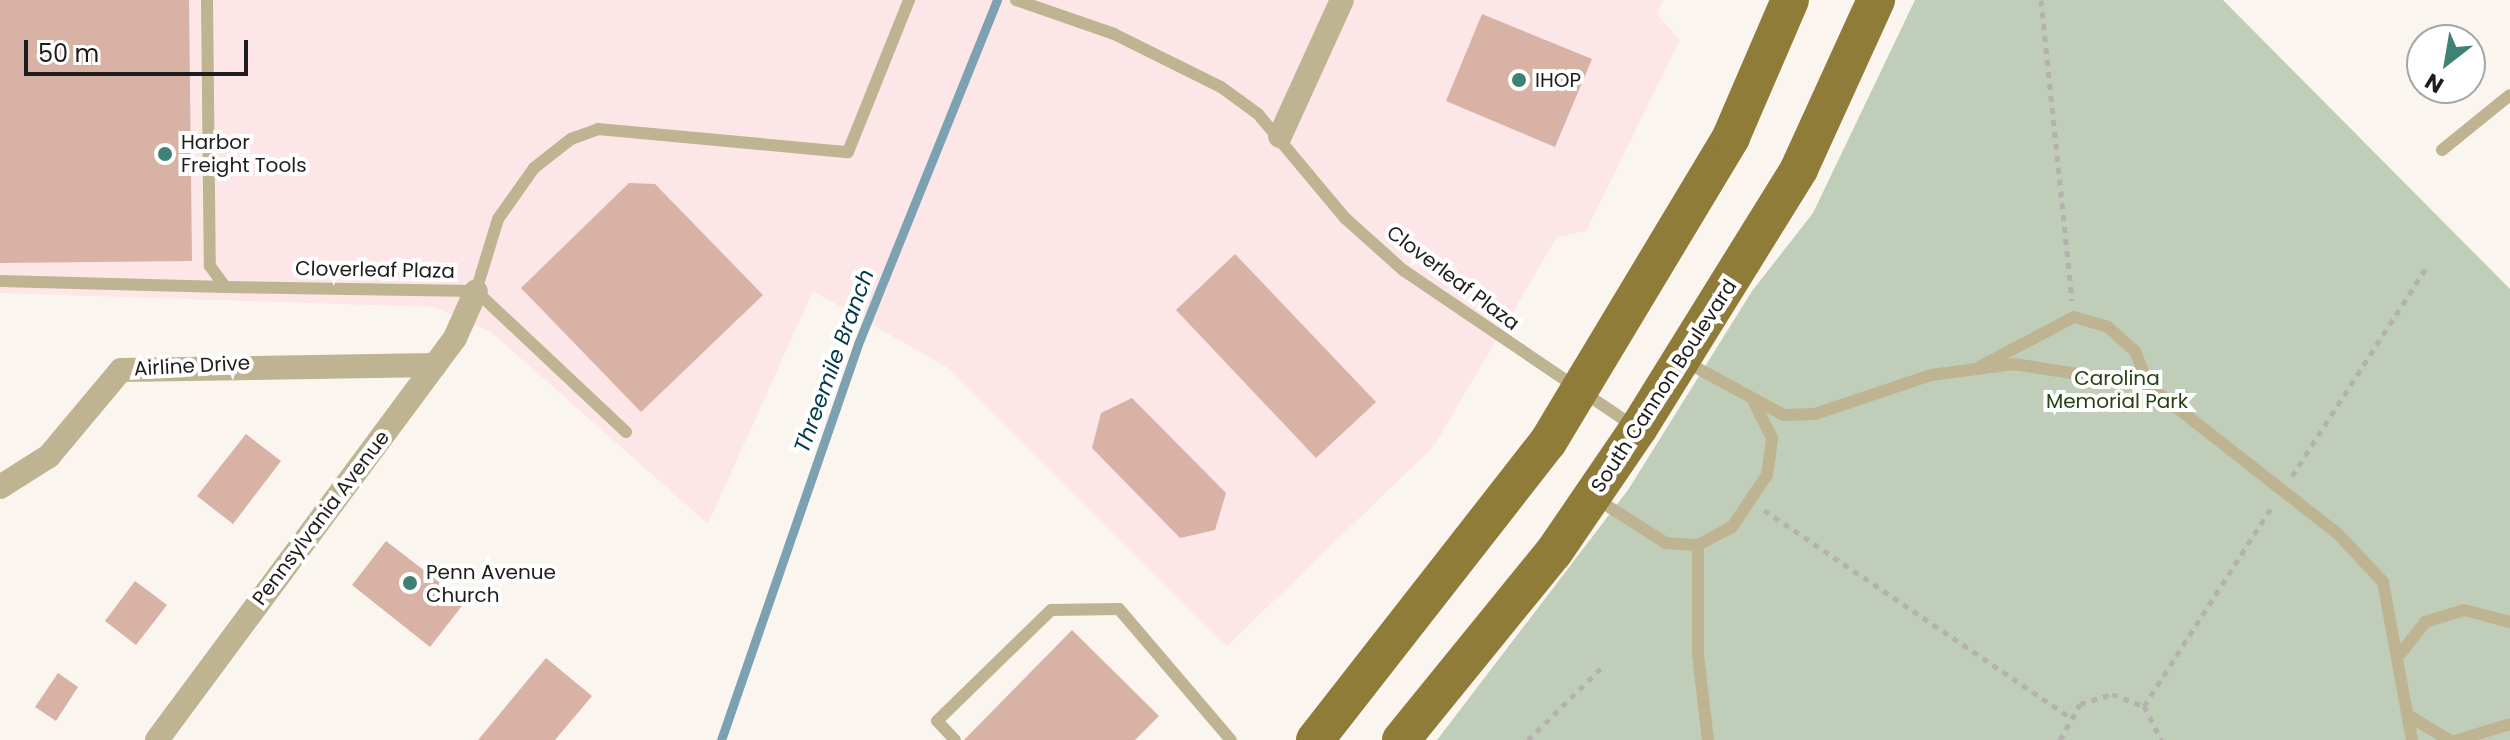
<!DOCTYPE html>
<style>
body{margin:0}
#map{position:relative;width:2510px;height:740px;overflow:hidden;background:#fbf5f0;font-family:Poppins,sans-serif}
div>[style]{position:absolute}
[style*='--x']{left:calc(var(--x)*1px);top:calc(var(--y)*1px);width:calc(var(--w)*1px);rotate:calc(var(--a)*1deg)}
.commercial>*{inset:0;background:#fce6e8}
.green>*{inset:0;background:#c0ceb9}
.stream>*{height:9px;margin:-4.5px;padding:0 4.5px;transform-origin:4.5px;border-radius:4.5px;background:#7ca1b1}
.building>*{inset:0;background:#d7b2a5}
.path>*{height:5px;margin-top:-2.5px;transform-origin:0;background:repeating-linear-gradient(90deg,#b5b1ad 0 6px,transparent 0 12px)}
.service>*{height:12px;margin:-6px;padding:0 6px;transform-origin:6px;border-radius:6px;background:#beb492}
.minor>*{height:24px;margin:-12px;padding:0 12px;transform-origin:12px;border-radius:12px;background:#beb492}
.primary>*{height:38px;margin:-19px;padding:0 19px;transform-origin:19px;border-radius:19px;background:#8f7c38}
.dots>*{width:22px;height:22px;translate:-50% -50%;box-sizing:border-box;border:4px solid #fff;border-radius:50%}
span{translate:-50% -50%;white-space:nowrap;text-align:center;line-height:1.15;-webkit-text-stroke:8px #fff;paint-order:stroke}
.poi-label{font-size:20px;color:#1f1d1b}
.left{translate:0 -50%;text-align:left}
.street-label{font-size:20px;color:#1f1d1b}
.park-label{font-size:20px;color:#274114}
.water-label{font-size:22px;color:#00394a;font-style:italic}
.north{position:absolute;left:2406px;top:24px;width:80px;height:80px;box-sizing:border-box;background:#fff;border:2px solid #a5a5a4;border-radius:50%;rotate:211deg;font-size:22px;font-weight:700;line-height:32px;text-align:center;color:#1f1d1b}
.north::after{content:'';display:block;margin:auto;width:28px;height:36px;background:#3f8172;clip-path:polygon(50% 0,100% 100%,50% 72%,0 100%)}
.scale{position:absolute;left:24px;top:40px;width:224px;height:36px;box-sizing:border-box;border:4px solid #1f1d1b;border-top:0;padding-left:10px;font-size:24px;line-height:28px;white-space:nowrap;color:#1f1d1b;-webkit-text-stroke:6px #fff;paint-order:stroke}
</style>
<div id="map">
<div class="commercial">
<div style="clip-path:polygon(0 0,1663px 0,1657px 14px,1680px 40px,1586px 231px,1557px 237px,1434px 446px,1227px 646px,950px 369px,813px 291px,708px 524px,491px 332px,434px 307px,0 293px)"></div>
</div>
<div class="green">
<div style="clip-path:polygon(1915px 0,2223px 0,2510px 289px,2510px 740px,1437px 740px,1628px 490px,1752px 291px,1813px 213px)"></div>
</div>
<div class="stream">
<div style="--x:721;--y:740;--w:419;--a:-70.9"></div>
<div style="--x:858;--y:344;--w:371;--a:-68"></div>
</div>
<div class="building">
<div style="clip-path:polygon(0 0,189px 0,192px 261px,0 263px)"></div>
<div style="clip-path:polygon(1482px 14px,1592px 59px,1555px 147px,1446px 101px)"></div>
<div style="clip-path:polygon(629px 183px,655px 184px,763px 295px,641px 412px,521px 288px)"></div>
<div style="clip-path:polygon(1235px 254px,1376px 402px,1316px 458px,1176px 310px)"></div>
<div style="clip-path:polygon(1132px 398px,1226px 493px,1215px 530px,1180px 538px,1092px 448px,1101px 413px)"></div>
<div style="clip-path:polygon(246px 434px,281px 461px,233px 524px,197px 496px)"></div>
<div style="clip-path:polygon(386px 541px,465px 602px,430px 647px,352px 585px)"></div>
<div style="clip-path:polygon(135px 581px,167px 605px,136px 645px,105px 621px)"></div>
<div style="clip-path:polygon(1072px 630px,1159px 716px,1135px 740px,964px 740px)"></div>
<div style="clip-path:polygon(546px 658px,592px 696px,555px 740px,478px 740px)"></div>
<div style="clip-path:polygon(58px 673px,78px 687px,56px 721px,35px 707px)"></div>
</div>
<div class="path">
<div style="--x:2041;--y:0;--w:302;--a:84.1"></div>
<div style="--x:2292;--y:476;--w:247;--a:-57.2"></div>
<div style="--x:1764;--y:510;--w:367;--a:34.1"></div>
<div style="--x:2144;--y:706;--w:235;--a:-57.3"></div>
<div style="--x:1528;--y:740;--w:103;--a:-44.6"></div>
<div style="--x:2060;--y:740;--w:41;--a:-60.9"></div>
<div style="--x:2080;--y:704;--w:34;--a:-17"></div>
<div style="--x:2112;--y:694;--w:34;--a:21"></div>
<div style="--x:2144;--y:706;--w:38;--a:63"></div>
</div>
<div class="service">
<div style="--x:207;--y:0;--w:266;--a:89.4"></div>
<div style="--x:210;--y:266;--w:26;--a:54"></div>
<div style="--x:225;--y:287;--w:251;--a:0.9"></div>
<div style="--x:1016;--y:0;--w:104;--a:19.1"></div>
<div style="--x:1114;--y:34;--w:119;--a:26.4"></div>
<div style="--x:1221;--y:87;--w:46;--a:36.1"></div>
<div style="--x:1258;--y:114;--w:136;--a:50.1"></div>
<div style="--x:1345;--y:218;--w:78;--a:41.9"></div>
<div style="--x:1403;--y:270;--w:278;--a:34.1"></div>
<div style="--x:2442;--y:150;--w:87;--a:-39"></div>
<div style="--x:0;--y:281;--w:225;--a:1.5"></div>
<div style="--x:476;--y:291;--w:75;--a:-73"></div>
<div style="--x:498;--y:219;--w:62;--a:-54.8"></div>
<div style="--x:534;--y:168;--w:47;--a:-38.1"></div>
<div style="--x:571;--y:139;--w:29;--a:-20"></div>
<div style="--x:598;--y:129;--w:251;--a:5.3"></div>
<div style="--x:848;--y:152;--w:164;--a:-68.1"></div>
<div style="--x:476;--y:291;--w:206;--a:43.2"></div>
<div style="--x:1686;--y:362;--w:111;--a:28.4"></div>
<div style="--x:1784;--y:415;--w:31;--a:-2"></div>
<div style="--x:1815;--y:414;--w:122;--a:-18.6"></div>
<div style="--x:1931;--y:375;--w:84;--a:-7.5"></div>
<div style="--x:2014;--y:364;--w:136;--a:8.9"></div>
<div style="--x:2148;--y:385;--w:241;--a:38.1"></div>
<div style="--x:2338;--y:534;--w:66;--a:46.8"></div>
<div style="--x:2383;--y:582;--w:161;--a:79.6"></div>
<div style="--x:1981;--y:366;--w:105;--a:-27.8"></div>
<div style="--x:2074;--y:317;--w:35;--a:16"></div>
<div style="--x:2108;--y:327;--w:36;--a:42"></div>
<div style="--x:2135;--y:351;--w:36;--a:69"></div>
<div style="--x:1595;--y:498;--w:84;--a:32.4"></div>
<div style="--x:1666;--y:543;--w:32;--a:4"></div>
<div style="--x:1698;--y:545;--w:38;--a:-28"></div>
<div style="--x:1732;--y:527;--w:63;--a:-56.1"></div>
<div style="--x:1767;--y:475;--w:37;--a:-82"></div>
<div style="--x:1772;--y:438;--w:40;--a:-116.6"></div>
<div style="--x:1698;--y:545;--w:110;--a:90"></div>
<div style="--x:1698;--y:655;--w:86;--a:83.3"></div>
<div style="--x:2401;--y:653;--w:39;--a:-52"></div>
<div style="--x:2425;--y:622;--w:41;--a:-17.1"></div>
<div style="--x:2464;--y:610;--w:48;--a:14.6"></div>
<div style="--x:2409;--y:716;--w:47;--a:31"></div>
<div style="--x:955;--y:740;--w:26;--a:-133"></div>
<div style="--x:937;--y:721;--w:159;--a:-44.2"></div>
<div style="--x:1051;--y:610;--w:68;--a:-0.8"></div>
<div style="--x:1119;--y:609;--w:172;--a:49.5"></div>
<div style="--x:2458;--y:740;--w:54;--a:-17.1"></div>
</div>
<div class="minor">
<div style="--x:1280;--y:136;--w:149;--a:-65.5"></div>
<div style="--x:0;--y:487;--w:58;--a:-32.3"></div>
<div style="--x:49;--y:456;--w:112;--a:-50.1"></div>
<div style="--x:121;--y:370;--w:314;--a:-0.9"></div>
<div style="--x:157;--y:740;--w:500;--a:-53.45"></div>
<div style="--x:455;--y:338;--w:51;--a:-65.9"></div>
</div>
<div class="primary">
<div style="--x:1315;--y:740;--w:378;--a:-52"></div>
<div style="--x:1548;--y:442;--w:356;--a:-59"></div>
<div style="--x:1731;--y:137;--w:149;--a:-66.7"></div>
<div style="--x:1401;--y:740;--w:242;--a:-50.9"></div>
<div style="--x:1554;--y:552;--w:149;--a:-55.7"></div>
<div style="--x:1638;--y:429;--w:306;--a:-58.2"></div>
<div style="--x:1799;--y:169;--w:186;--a:-65.5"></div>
</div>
<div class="dots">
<div style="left:1519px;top:80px;background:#3f8172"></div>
<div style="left:165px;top:154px;background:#3f8172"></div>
<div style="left:410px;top:583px;background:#3f8172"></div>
</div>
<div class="poi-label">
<span class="left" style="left:1535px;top:80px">IHOP</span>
<span class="left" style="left:181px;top:154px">Harbor<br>Freight Tools</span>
<span class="left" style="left:426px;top:584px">Penn Avenue<br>Church</span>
</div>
<div class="street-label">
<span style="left:375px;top:270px;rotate:1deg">Cloverleaf Plaza</span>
<span style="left:1453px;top:278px;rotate:37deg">Cloverleaf Plaza</span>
<span style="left:192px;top:366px;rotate:-3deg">Airline Drive</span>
<span style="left:1664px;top:386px;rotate:-57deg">South Cannon Boulevard</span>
<span style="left:321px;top:518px;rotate:-53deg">Pennsylvania Avenue</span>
</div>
<div class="park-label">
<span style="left:2117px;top:390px">Carolina<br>Memorial Park</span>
</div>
<div class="water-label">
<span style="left:834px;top:361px;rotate:-70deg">Threemile Branch</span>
</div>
<div class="north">N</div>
<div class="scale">50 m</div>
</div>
